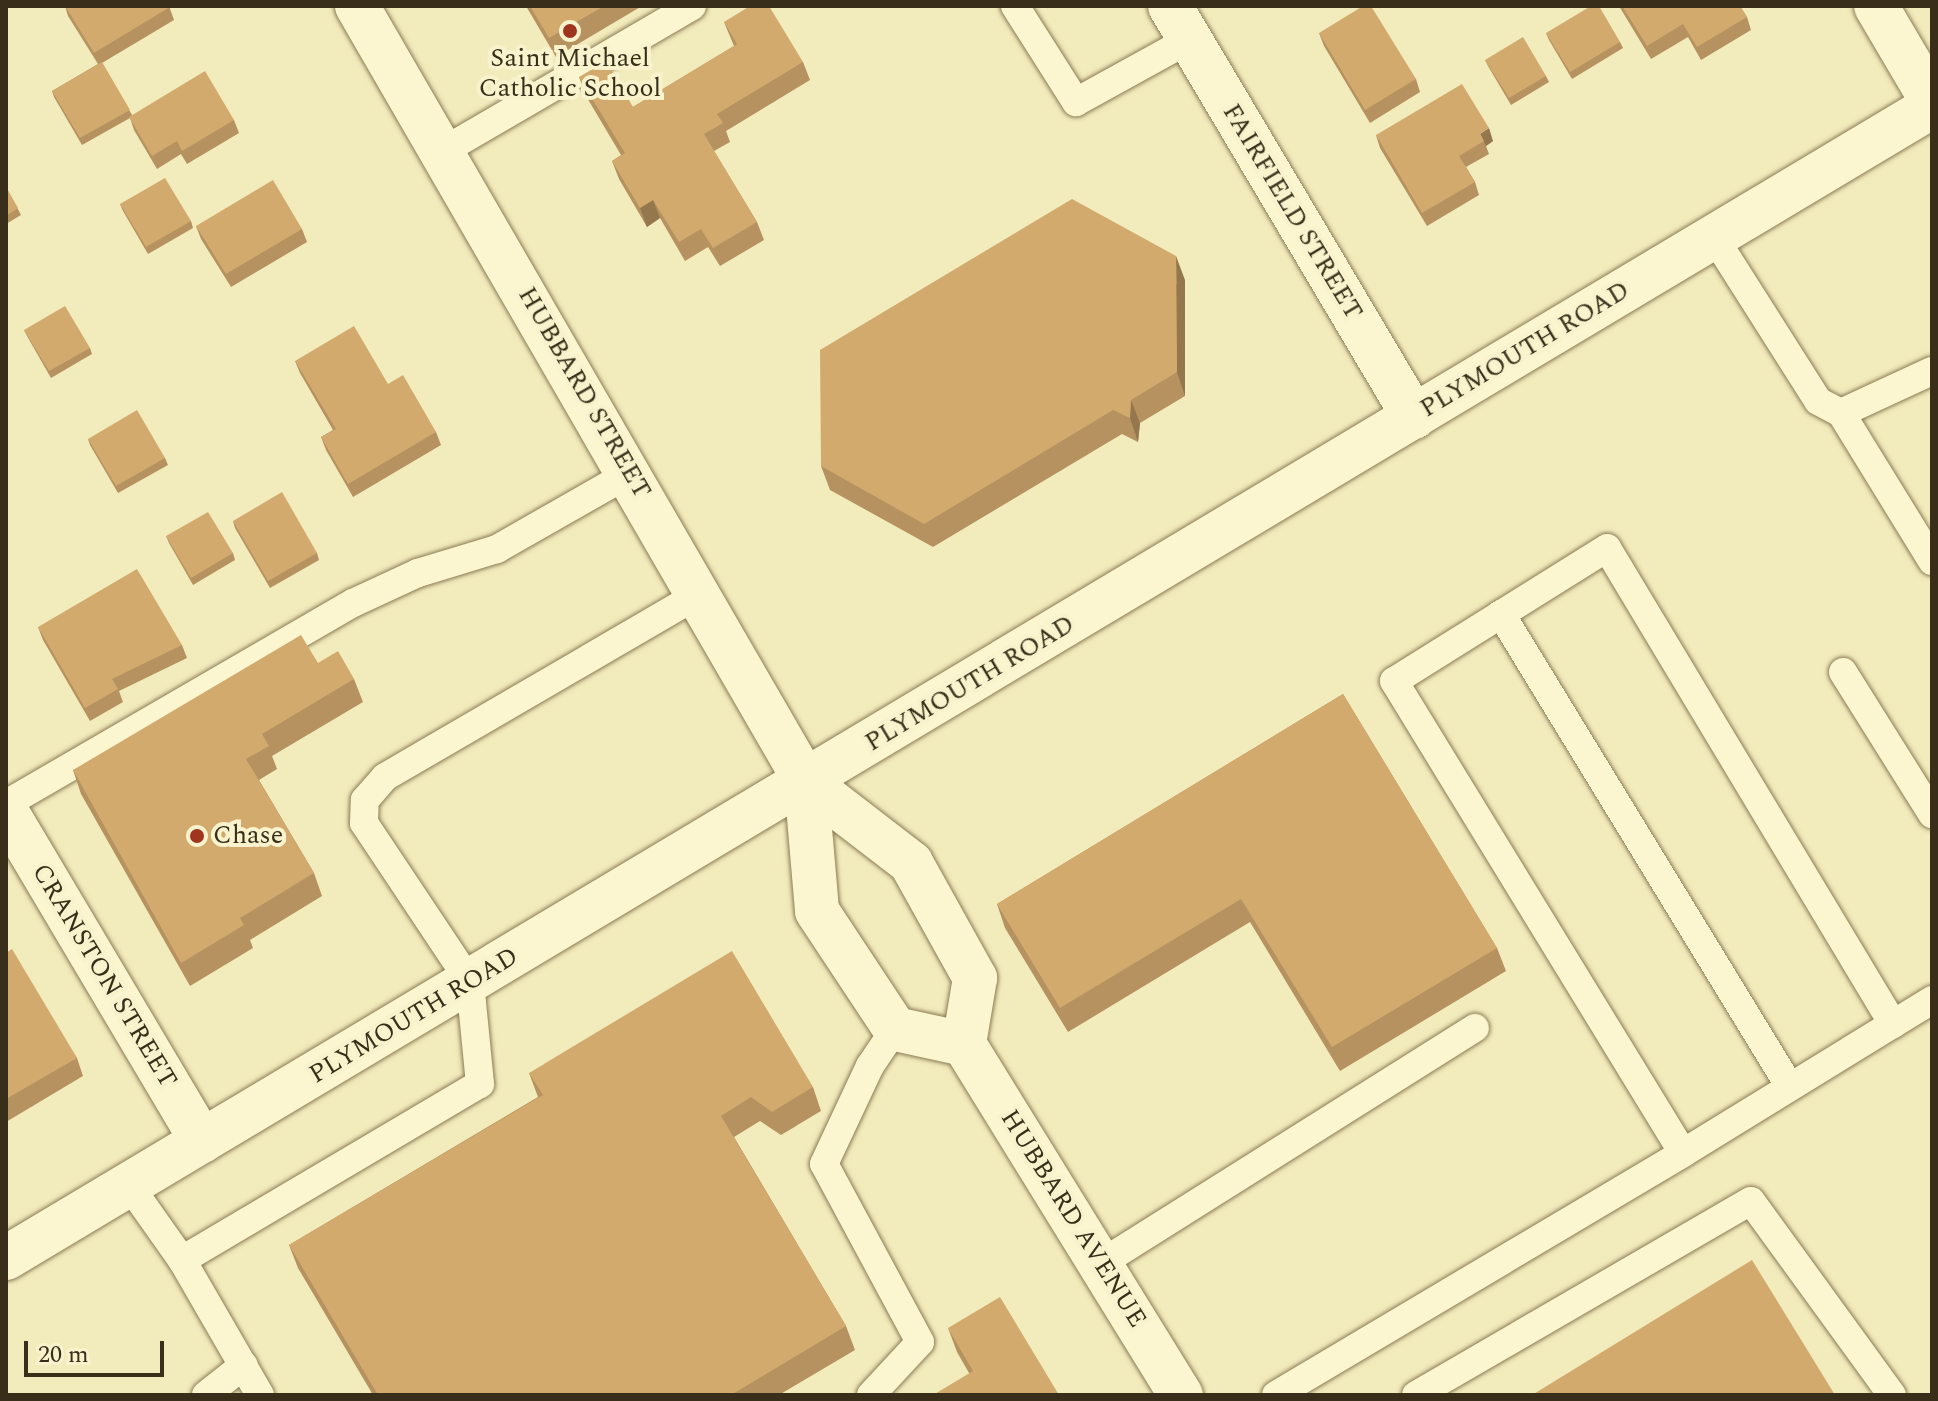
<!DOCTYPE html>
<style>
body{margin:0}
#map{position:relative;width:1938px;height:1401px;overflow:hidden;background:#f2ebbc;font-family:Spectral,serif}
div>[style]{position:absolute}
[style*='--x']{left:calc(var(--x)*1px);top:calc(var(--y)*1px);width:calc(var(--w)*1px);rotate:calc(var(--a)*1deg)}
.roads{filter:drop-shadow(0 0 2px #8b7b54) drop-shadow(0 0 2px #8b7b54)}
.lane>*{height:28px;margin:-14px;padding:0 14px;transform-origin:14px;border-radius:14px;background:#fcf6d0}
.street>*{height:44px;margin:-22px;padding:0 22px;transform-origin:22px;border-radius:22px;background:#fcf6d0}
.secondary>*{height:44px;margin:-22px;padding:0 22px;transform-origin:22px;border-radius:22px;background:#fcf6d0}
.wall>*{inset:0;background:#b5925f}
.shaded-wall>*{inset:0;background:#94774d}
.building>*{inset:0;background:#d3aa6e}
.dots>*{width:22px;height:22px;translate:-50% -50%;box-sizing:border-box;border:4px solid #f8f3cc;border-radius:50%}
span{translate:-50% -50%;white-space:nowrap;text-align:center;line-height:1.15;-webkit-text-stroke:8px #f8f3cc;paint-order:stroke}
.poi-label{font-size:26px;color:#382e1a}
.left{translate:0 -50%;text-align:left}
.street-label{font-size:26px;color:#382e1a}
.frame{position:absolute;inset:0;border:8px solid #382e1a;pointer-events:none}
.scale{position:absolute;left:24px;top:1341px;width:140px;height:36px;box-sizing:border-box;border:4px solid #382e1a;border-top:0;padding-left:10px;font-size:24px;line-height:28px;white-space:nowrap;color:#382e1a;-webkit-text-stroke:6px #f8f3cc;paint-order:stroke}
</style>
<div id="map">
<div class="roads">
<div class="lane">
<div style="--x:1015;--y:6;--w:114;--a:57.6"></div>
<div style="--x:1076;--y:102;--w:130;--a:-28.9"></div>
<div style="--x:443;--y:151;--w:288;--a:-30.2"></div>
<div style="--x:1714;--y:237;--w:194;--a:57.6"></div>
<div style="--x:1818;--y:401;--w:26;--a:28"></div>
<div style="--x:1841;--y:413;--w:100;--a:-24.8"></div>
<div style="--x:1841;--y:413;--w:174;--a:58.4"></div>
<div style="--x:1501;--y:614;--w:554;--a:58.58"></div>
<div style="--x:1843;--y:672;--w:168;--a:57.9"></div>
<div style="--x:6;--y:804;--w:401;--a:-30.1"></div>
<div style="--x:353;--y:603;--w:72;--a:-24.8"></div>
<div style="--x:418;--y:573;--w:83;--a:-16.9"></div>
<div style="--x:497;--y:549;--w:153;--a:-29.7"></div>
<div style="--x:1893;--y:1024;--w:46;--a:-31.6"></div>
<div style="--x:129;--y:1185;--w:92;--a:54.8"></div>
<div style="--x:182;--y:1260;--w:156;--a:60"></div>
<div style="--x:182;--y:1260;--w:346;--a:-30.6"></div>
<div style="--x:480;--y:1084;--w:102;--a:-95.6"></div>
<div style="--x:470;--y:982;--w:191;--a:-123.7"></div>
<div style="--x:364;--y:823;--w:23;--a:-88"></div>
<div style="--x:365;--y:800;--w:30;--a:-49"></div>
<div style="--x:385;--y:777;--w:363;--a:-30.2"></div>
<div style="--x:1100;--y:1264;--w:443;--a:-32.2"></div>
<div style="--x:206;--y:1395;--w:48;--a:-38.3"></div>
<div style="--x:871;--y:1395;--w:72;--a:-47.2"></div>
<div style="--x:920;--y:1342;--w:202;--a:-118.3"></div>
<div style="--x:824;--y:1164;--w:108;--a:-64.9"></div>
<div style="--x:870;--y:1066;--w:45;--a:-56"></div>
<div style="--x:1276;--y:1395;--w:474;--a:-30.7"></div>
<div style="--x:1683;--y:1153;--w:246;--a:-31.6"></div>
<div style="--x:1893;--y:1024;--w:555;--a:-121"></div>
<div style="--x:1607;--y:548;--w:251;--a:148"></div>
<div style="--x:1394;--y:681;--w:553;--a:58.52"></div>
<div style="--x:1416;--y:1395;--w:387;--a:-30.1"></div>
<div style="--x:1751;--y:1201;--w:240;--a:54"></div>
</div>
<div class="street">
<div style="--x:357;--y:6;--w:897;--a:59.95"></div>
<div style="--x:806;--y:782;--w:133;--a:37.6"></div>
<div style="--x:911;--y:863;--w:132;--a:60.9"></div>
<div style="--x:975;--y:978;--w:67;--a:99.5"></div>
<div style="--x:964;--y:1044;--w:413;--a:58.3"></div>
<div style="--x:1170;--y:6;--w:478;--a:59.3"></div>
<div style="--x:1876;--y:6;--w:110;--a:59.5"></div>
<div style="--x:806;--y:782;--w:129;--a:85.1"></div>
<div style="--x:817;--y:911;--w:141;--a:56.5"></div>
<div style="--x:895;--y:1029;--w:71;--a:12.3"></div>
<div style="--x:6;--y:811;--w:384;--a:59.3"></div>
</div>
<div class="secondary">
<div style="--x:6;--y:1258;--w:2244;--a:-30.88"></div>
</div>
</div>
<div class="wall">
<div style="clip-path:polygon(65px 6px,169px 6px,174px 20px,102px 63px,132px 115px,234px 120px,239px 133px,187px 164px,181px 154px,157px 169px,134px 130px,130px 118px,82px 145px,54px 97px,52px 91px,98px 64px,68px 16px)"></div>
<div style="clip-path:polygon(526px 6px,642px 6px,556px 57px)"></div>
<div style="clip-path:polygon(1619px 6px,1740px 6px,1747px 17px,1751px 30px,1701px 60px,1688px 37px,1651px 59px)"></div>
<div style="clip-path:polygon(724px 22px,803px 62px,810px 80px,726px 131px,730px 142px,714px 151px,757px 222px,764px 240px,720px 266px,708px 247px,685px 261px,660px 218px,647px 227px,619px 179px,612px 161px,621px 155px,586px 96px,579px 77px,633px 107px,734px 46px)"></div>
<div style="clip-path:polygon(1319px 33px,1416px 79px,1420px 92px,1370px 123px,1324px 46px)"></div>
<div style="clip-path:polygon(1546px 33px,1620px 42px,1623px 48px,1572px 79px,1549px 40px)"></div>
<div style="clip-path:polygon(1485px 60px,1546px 76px,1549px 82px,1511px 105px,1488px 66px)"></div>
<div style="clip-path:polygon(1376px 135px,1493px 141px,1486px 146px,1489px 154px,1466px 167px,1475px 182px,1479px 195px,1427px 226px,1380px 148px)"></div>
<div style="clip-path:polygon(6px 187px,21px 215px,6px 224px)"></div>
<div style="clip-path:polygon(120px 204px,191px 221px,193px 228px,148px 254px,123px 211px)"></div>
<div style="clip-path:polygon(196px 226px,302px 229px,307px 242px,231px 287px,201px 239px)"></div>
<div style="clip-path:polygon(1185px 280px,1185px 396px,1140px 423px,1138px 442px,1122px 434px,933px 547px,830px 490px,821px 466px)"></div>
<div style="clip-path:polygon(24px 330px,90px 348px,92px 354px,51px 378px,27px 336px)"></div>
<div style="clip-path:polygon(295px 361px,388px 384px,436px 432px,441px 445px,353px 497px,326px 450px,321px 437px,333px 430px,300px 373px)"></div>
<div style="clip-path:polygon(88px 439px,165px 458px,168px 465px,118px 493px,90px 445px)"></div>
<div style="clip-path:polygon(233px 521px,317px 553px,319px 560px,270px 588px,235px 528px)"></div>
<div style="clip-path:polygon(166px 536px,233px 553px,235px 560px,193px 585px,169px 543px)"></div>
<div style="clip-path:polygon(38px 627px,182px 645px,187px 658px,119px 691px,123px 702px,90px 721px,43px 640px)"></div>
<div style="clip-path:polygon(318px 663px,354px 679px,363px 702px,272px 756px,277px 769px,259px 780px,314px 873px,322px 896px,250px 940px,253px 948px,190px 986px,81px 794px,73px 770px)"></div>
<div style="clip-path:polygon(1343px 694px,1497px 948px,1506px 971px,1340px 1071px,1250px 922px,1068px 1032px,1005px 928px,997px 904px)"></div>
<div style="clip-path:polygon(6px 953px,77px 1058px,83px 1076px,6px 1122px)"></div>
<div style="clip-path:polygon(529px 1073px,813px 1087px,821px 1111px,781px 1135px,760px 1121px,734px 1137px,846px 1326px,855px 1350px,779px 1395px,373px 1395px,298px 1268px,289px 1245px,538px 1097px)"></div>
<div style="clip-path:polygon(948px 1328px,1059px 1395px,969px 1373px,957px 1352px)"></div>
</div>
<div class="shaded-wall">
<div style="clip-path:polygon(1489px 128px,1493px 141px,1486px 146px,1480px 134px)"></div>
<div style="clip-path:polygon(653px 200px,660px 218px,647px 227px,640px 208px)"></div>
<div style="clip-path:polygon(1176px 256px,1185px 280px,1185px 396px,1177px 372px)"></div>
<div style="clip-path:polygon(1131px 400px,1140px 423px,1138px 442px,1130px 418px)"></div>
</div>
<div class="building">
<div style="clip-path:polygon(65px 6px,169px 6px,170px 7px,94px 53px)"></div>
<div style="clip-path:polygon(530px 6px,604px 6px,549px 38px)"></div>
<div style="clip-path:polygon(750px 6px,769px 6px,803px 62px,717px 114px,723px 123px,704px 134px,757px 222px,713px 248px,701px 229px,679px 242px,653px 200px,640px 208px,612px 161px,625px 153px,579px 77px,606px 61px,633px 107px,737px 44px,724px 22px)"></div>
<div style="clip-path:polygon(1363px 6px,1371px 6px,1416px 79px,1365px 110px,1319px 33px)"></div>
<div style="clip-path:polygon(1591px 6px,1599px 6px,1620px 42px,1570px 72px,1546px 33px)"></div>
<div style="clip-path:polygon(1622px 6px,1740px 6px,1747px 17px,1697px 47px,1683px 24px,1647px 46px)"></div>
<div style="clip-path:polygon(1523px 37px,1546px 76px,1509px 98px,1485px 60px)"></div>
<div style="clip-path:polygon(102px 62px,130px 110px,80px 138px,52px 91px)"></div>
<div style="clip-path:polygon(205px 71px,234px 120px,182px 151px,177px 141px,152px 156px,129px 117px)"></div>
<div style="clip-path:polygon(1462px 84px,1489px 128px,1480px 134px,1484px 141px,1459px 156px,1475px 182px,1422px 213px,1376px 135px)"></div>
<div style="clip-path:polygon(165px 178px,191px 221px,146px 247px,120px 204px)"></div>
<div style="clip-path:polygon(273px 180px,302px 229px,226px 274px,196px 226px)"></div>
<div style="clip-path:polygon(6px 187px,18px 208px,6px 216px)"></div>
<div style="clip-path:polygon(1072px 199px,1176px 256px,1177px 372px,1131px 400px,1130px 418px,1113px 410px,924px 524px,821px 466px,820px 350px)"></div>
<div style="clip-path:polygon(65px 306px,90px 348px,49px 371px,24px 330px)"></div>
<div style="clip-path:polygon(354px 326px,388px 384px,403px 375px,436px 432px,348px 484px,321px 437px,336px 429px,295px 361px)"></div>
<div style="clip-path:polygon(137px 410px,165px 458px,116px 486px,88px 439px)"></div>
<div style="clip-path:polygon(282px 492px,317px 553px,268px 581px,233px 521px)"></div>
<div style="clip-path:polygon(208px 512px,233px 553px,191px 578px,166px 536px)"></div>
<div style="clip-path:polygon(137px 569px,182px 645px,112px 679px,118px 689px,85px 708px,38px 627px)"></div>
<div style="clip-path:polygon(301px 635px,318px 663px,338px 651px,354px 679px,262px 734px,269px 746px,246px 759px,314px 873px,240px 918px,244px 925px,181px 963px,73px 770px)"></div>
<div style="clip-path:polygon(1343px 694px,1497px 948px,1332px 1047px,1241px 899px,1060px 1008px,997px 904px)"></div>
<div style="clip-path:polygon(12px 949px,77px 1058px,6px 1099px,6px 953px)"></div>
<div style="clip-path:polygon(732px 951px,813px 1087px,772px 1112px,751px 1097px,721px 1116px,846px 1326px,731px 1395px,378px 1395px,289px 1245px,543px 1095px,529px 1073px)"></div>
<div style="clip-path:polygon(1752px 1260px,1835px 1395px,1532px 1395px)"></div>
<div style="clip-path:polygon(1000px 1297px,1059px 1395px,933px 1395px,973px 1371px,948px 1328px)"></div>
</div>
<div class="dots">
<div style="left:570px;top:31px;background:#9f341f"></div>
<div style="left:197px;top:836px;background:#9f341f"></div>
</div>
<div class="poi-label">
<span style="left:570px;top:74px">Saint Michael<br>Catholic School</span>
<span class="left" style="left:213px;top:836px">Chase</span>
</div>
<div class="street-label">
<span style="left:1292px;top:212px;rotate:59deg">FAIRFIELD STREET</span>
<span style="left:1525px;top:350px;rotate:-31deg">PLYMOUTH ROAD</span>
<span style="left:584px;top:393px;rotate:60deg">HUBBARD STREET</span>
<span style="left:970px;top:684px;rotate:-31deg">PLYMOUTH ROAD</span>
<span style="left:104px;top:976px;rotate:59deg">CRANSTON STREET</span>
<span style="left:414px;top:1016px;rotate:-31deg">PLYMOUTH ROAD</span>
<span style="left:1073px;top:1219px;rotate:58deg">HUBBARD AVENUE</span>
</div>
<div class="frame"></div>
<div class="scale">20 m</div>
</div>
